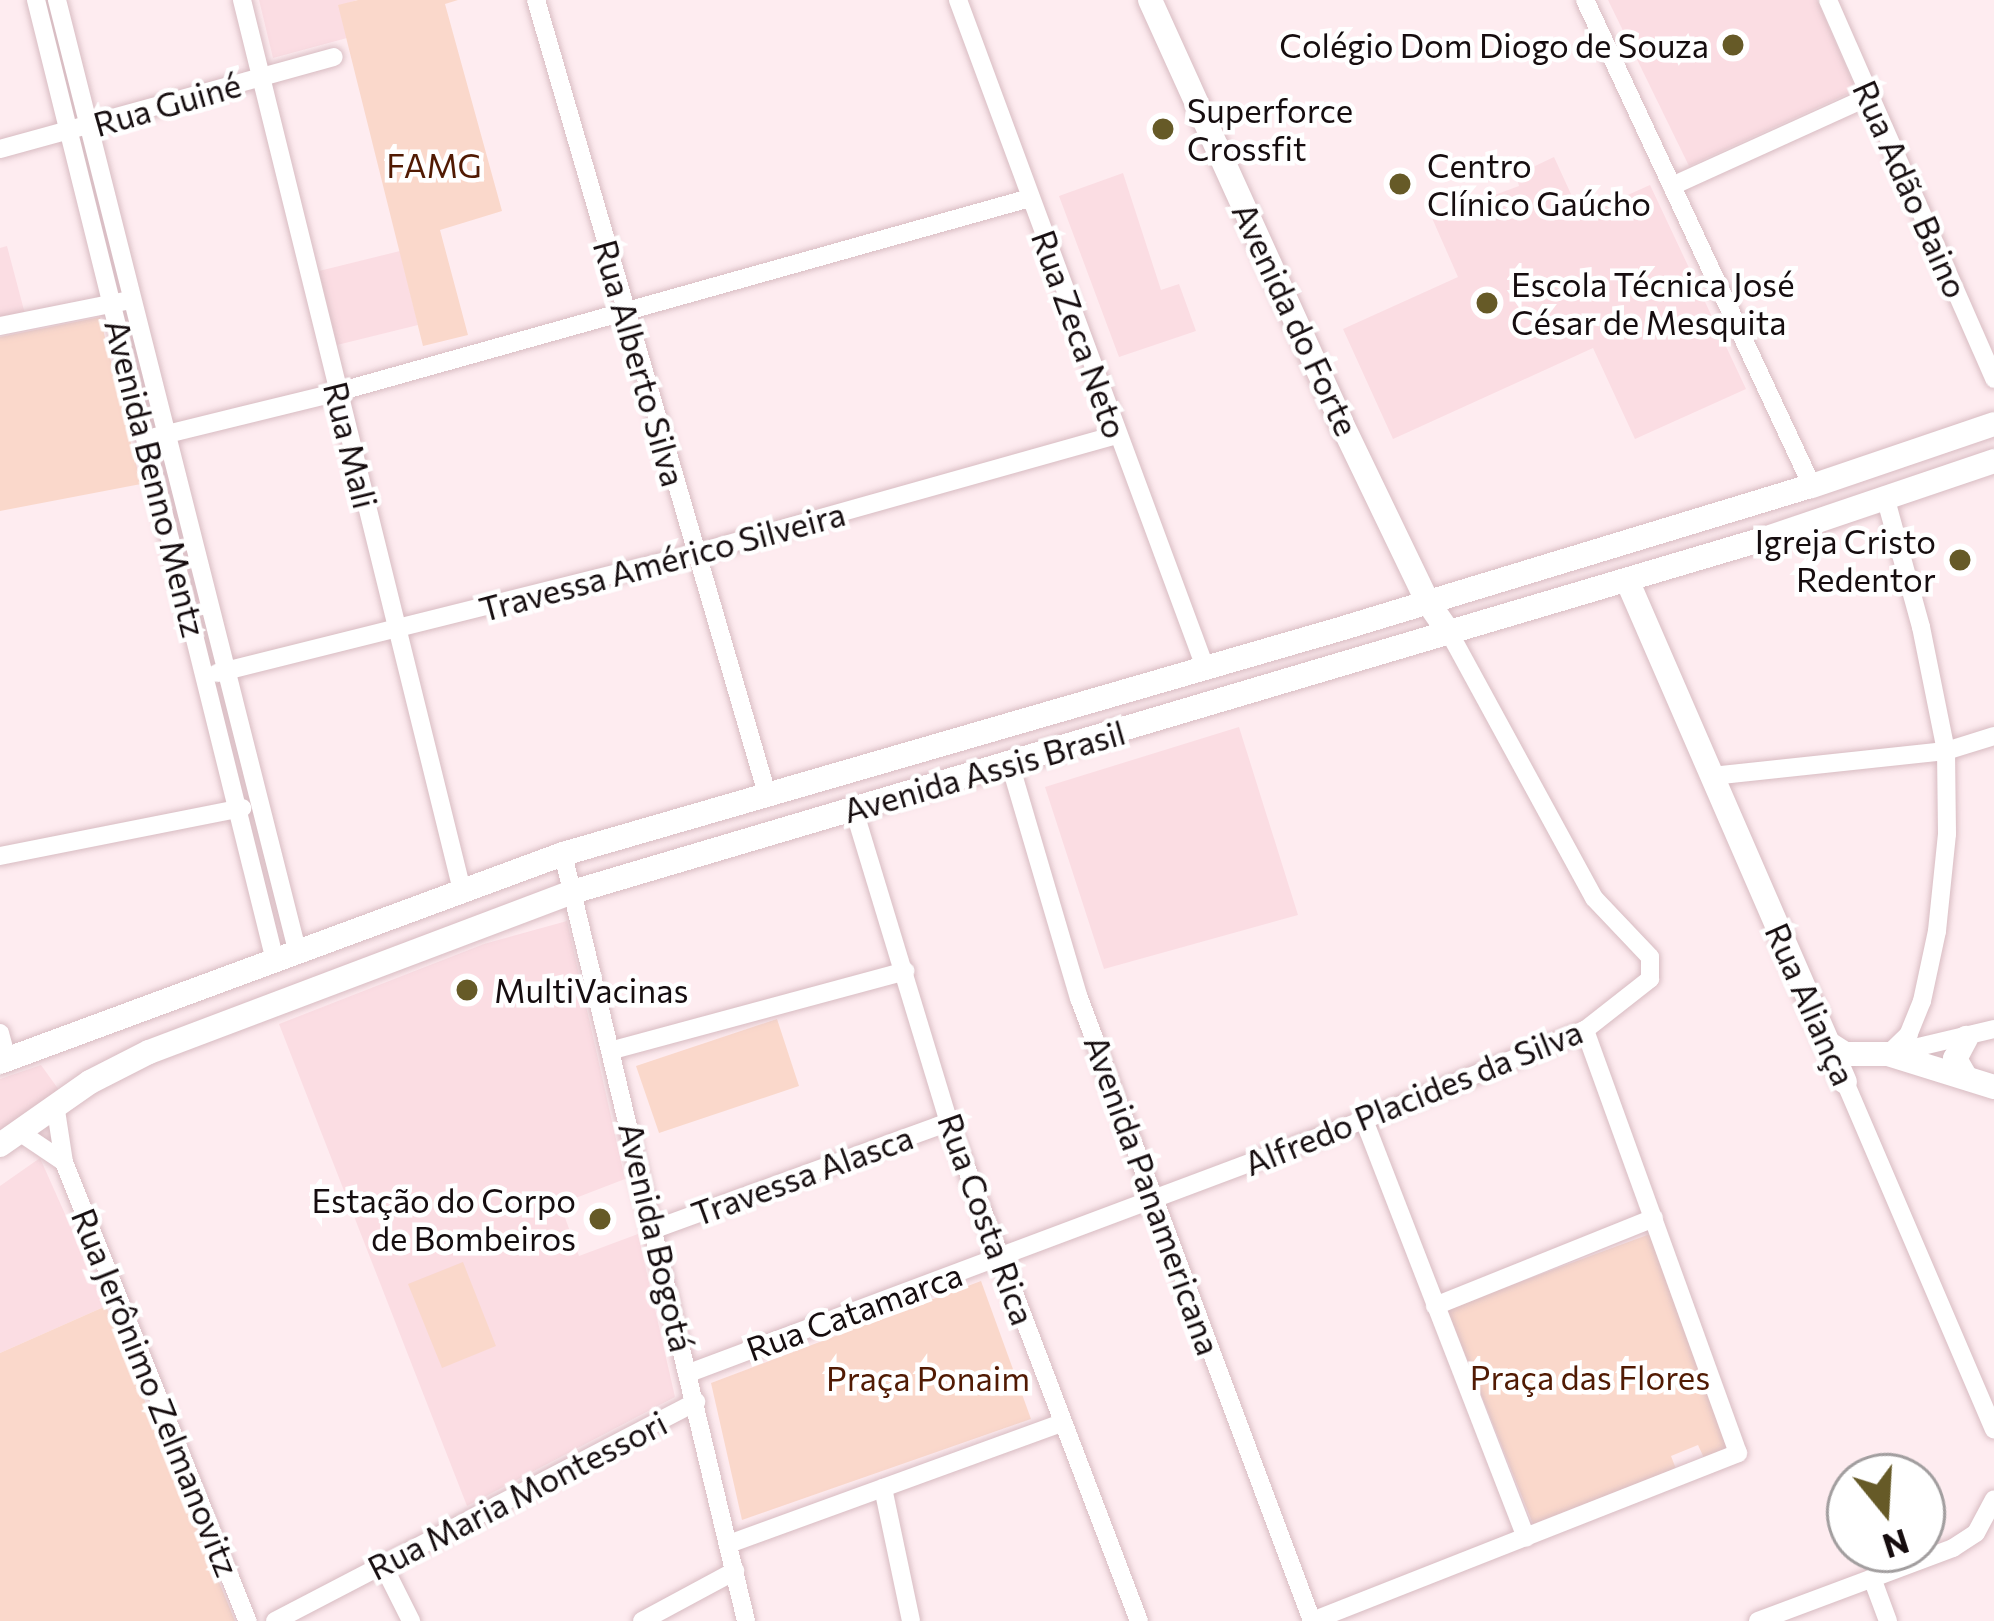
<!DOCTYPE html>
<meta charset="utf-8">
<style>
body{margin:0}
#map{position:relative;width:1994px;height:1621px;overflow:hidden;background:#feecf0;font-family:Commissioner,sans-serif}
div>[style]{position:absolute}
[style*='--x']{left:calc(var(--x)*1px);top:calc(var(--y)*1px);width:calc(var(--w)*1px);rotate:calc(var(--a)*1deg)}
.built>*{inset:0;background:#fbdde3}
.green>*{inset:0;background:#fad8cb}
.roads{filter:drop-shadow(0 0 3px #d8bcc2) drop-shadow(0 0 3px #d8bcc2)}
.minor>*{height:18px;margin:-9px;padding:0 9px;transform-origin:9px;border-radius:9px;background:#fff}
.major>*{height:24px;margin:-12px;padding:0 12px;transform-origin:12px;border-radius:12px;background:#fff}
.dots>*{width:33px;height:33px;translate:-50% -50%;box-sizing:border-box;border:6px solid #fff;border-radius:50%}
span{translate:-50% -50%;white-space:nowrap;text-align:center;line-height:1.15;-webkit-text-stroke:9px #fff;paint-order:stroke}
.poi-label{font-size:33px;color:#160d0f}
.right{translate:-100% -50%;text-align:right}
.left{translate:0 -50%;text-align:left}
.street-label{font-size:33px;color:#160d0f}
.park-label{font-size:33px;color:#511a03}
.north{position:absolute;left:1826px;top:1453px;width:120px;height:120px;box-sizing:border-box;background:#fff;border:3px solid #a29e9f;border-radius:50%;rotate:162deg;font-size:33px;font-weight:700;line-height:48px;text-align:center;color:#160d0f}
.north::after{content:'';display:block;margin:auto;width:42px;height:54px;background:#665a27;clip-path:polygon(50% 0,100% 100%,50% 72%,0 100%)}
</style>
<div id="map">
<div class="built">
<div style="clip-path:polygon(259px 0,357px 0,339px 6px,347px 38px,273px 58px)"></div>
<div style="clip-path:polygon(1608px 0,1817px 0,1856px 90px,1689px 166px)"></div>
<div style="clip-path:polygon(1554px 157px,1581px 216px,1650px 185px,1746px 389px,1635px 439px,1593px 348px,1393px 439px,1343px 329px,1458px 277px,1432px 218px,1519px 186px,1516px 175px)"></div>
<div style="clip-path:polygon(1123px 173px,1161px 290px,1179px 284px,1196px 331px,1119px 357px,1059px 196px)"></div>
<div style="clip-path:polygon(7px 246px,25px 314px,0 319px,0 248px)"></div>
<div style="clip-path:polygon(400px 251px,418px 325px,337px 345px,319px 271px)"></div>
<div style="clip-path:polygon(1239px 727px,1298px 915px,1104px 969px,1045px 787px)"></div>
<div style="clip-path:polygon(567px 921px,625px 1179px,560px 1204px,579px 1256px,638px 1234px,675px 1397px,467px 1506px,279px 1024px,484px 944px)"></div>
<div style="clip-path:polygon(41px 1065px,59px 1090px,0 1133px,0 1079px)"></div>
<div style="clip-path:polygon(40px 1158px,106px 1306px,0 1353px,0 1186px)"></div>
</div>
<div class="green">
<div style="clip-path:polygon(358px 0,458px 0,445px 4px,502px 211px,440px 230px,468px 335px,423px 346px,338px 5px)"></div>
<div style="clip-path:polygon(100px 317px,141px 484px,0 511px,0 337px)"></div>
<div style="clip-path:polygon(777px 1019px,799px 1086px,659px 1133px,636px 1066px)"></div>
<div style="clip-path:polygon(1650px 1234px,1732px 1447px,1704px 1458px,1698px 1445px,1671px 1456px,1676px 1469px,1533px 1524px,1447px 1309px)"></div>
<div style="clip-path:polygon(463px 1262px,496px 1346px,442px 1368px,408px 1284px)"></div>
<div style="clip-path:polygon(981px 1281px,1031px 1419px,742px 1520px,711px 1383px)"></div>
<div style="clip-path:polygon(106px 1306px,235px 1621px,0 1621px,0 1353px)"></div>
</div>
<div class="roads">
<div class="minor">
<div style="--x:36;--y:0;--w:986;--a:76.03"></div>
<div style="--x:57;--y:0;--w:980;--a:75.82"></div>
<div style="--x:242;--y:0;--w:917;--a:76.12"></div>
<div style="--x:536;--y:0;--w:827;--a:73.78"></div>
<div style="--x:958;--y:0;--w:711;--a:69.68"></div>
<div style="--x:1585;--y:0;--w:536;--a:64.96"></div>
<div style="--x:1828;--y:0;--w:414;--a:66.3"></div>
<div style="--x:0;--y:149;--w:346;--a:-15.4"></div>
<div style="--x:1672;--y:186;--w:217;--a:-24.4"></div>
<div style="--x:0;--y:326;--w:127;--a:-11.3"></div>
<div style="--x:155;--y:437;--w:188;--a:-13.8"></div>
<div style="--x:338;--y:392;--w:719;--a:-15.66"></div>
<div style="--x:1886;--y:500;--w:132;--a:74.6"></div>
<div style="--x:1921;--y:627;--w:126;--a:78.6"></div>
<div style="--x:1946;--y:751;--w:83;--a:89.3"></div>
<div style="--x:1947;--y:834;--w:98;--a:95.9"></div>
<div style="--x:1937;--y:931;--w:72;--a:102.1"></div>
<div style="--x:1922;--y:1001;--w:35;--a:112"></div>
<div style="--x:1909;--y:1034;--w:29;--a:136"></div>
<div style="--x:217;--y:673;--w:491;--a:-14"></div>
<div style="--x:693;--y:554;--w:440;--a:-15.7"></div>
<div style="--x:1010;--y:764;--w:244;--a:73.6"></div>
<div style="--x:1079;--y:998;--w:665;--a:69.49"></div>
<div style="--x:1312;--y:1621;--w:458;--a:-21.5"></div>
<div style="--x:1738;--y:1453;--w:450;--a:-109.9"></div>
<div style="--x:1712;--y:776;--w:235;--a:-6.1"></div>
<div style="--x:1946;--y:751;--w:50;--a:-17.4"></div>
<div style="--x:854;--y:810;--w:326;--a:73.1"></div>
<div style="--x:949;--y:1122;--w:534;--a:69.16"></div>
<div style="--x:563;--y:854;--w:789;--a:76.58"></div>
<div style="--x:0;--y:856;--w:247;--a:-11.2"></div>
<div style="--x:0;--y:1033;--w:28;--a:75"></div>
<div style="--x:613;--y:1050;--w:303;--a:-15.1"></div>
<div style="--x:1893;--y:1053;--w:104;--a:-13.4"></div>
<div style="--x:1845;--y:1082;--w:378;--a:66.8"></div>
<div style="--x:55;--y:1104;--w:59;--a:81.2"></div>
<div style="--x:64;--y:1162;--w:495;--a:68.2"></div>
<div style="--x:1364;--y:1120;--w:448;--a:68.8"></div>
<div style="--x:18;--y:1131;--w:55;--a:34"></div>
<div style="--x:655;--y:1229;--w:313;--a:-20"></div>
<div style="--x:1435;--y:1306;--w:236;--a:-21.9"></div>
<div style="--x:689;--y:1373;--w:721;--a:-20.55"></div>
<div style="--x:1364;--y:1120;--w:239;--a:-22.2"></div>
<div style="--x:1585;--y:1030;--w:83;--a:-38.1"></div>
<div style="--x:1650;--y:979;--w:22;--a:-90"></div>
<div style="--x:1650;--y:957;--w:81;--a:-133.5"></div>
<div style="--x:1594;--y:898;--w:301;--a:-118.6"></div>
<div style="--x:883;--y:1488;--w:136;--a:78.1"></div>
<div style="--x:729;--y:1544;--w:354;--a:-20"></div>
<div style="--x:383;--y:1565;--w:63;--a:63.4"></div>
<div style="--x:1872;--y:1578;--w:46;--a:69.6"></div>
<div style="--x:275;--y:1621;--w:475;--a:-27.5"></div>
<div style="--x:642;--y:1621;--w:106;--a:-28.3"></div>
<div style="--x:1758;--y:1621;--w:208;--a:-20.5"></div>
<div style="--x:1953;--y:1548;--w:27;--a:-33"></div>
<div style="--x:1976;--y:1533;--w:38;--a:-62"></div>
</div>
<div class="major">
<div style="--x:1150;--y:0;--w:463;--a:65.6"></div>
<div style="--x:1341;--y:422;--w:199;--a:64.3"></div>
<div style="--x:1427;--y:601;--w:40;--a:55.1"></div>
<div style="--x:1627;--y:580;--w:547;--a:66.53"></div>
<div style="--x:1828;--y:1043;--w:20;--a:33"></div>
<div style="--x:1845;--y:1054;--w:43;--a:0"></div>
<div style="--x:1888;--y:1054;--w:111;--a:17.3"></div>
<div style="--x:0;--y:1062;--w:600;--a:-20.28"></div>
<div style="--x:563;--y:854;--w:809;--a:-16.15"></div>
<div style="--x:1340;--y:629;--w:493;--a:-16.9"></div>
<div style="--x:1812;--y:486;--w:192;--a:-18.8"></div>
<div style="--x:1965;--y:1076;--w:20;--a:-120"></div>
<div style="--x:1955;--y:1059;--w:24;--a:-62"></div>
<div style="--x:0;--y:1145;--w:110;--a:-35"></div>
<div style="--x:90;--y:1082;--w:66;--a:-27"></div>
<div style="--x:149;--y:1052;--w:456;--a:-20.7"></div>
<div style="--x:576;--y:891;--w:1242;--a:-16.51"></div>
<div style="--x:1767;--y:538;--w:240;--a:-18.7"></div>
</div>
</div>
<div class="dots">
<div style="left:1733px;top:45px;background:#665a27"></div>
<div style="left:1163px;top:129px;background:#665a27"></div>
<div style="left:1400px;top:184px;background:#665a27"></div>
<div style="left:1487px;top:303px;background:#665a27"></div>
<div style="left:1960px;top:560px;background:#665a27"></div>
<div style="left:467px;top:990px;background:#665a27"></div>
<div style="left:600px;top:1219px;background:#665a27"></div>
</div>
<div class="poi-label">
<span class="right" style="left:1709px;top:45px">Colégio Dom Diogo de Souza</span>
<span class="left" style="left:1187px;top:129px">Superforce<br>Crossfit</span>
<span class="left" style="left:1427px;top:184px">Centro<br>Clínico Gaúcho</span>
<span class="left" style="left:1511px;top:303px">Escola Técnica José<br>César de Mesquita</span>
<span class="right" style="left:1936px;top:560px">Igreja Cristo<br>Redentor</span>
<span class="left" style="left:494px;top:990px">MultiVacinas</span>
<span class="right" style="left:576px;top:1219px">Estação do Corpo<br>de Bombeiros</span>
</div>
<div class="street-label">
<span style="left:167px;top:104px;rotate:-16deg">Rua Guiné</span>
<span style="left:1911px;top:189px;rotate:66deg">Rua Adão Baino</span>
<span style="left:1296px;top:319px;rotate:65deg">Avenida do Forte</span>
<span style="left:1080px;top:334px;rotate:70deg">Rua Zeca Neto</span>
<span style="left:640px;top:363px;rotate:74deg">Rua Alberto Silva</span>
<span style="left:351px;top:445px;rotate:76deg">Rua Mali</span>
<span style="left:156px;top:478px;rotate:76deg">Avenida Benno Mentz</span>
<span style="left:662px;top:561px;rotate:-15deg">Travessa Américo Silveira</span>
<span style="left:984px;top:771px;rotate:-16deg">Avenida Assis Brasil</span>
<span style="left:1811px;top:1004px;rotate:66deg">Rua Aliança</span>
<span style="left:1413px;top:1097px;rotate:-22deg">Alfredo Placides da Silva</span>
<span style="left:802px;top:1175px;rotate:-20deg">Travessa Alasca</span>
<span style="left:1153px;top:1195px;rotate:70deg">Avenida Panamericana</span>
<span style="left:987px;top:1219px;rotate:70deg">Rua Costa Rica</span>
<span style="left:657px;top:1237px;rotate:77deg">Avenida Bogotá</span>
<span style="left:854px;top:1311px;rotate:-20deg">Rua Catamarca</span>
<span style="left:156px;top:1392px;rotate:68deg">Rua Jerônimo Zelmanovitz</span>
<span style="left:517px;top:1495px;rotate:-27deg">Rua Maria Montessori</span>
</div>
<div class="park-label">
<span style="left:434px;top:165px">FAMG</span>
<span style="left:1590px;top:1377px">Praça das Flores</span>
<span style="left:928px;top:1378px">Praça Ponaim</span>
</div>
<div class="north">N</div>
</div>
